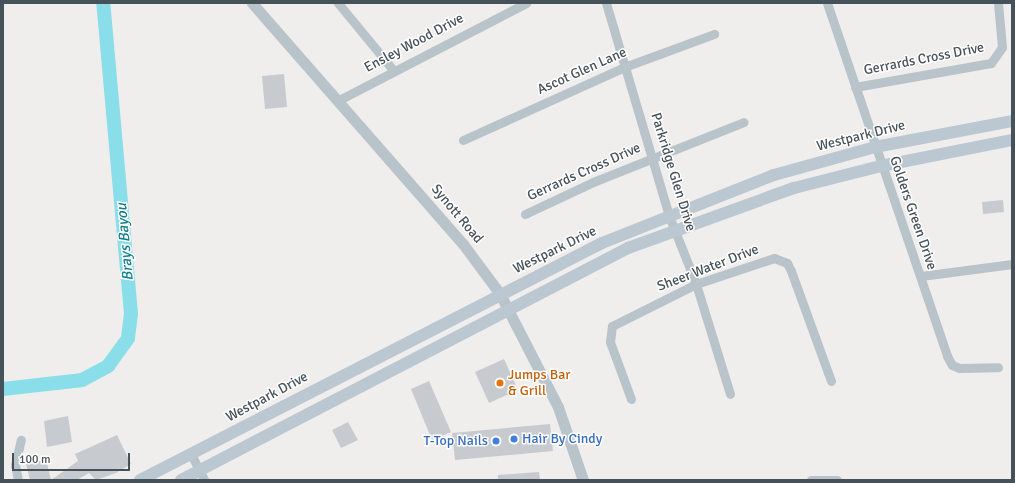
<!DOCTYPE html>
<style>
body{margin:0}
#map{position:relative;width:1015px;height:483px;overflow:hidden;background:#f0eded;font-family:Signika,sans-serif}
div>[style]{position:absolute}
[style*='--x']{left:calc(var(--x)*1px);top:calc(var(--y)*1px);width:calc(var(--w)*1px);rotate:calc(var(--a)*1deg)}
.river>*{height:14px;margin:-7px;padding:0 7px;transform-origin:7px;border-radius:7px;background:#89deea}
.building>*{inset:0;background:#c7cbd0}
.minor>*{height:9px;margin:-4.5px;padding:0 4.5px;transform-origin:4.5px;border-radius:4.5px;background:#b9c3ca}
.tertiary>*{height:11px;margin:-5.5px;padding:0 5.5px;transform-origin:5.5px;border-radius:5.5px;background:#b9c3ca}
.secondary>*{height:12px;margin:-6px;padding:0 6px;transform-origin:6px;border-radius:6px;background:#bbc7d1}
.dots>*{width:11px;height:11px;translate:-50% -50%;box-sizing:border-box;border:2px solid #fff;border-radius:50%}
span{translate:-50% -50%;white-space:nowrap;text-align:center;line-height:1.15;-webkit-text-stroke:3px #fff;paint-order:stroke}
.street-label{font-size:14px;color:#46525a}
.food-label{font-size:14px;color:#c56008}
.left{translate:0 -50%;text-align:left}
.shop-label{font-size:14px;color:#366cbe}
.right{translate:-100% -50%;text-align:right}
.water-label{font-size:15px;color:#0f7e8e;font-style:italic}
.frame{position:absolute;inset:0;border:4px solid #46525a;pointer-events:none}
.scale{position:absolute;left:12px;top:453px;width:118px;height:18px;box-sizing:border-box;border:2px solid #46525a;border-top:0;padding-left:5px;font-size:12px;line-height:14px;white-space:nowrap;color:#46525a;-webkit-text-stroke:3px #fff;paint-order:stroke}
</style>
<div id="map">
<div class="river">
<div style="--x:3;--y:389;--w:80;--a:-6.5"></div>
<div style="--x:82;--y:380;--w:30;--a:-28"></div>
<div style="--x:108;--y:366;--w:34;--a:-54"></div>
<div style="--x:128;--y:338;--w:24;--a:-83"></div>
<div style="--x:131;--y:314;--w:312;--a:-95.1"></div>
</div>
<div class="building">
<div style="clip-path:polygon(284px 74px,287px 107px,265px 109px,262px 76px)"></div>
<div style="clip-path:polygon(1003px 200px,1004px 212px,983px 214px,982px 202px)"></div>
<div style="clip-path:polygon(504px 359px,518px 390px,489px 403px,475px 372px)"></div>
<div style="clip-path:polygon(429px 381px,451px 432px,432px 440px,411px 389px)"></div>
<div style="clip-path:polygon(68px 416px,72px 442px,47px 447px,44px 421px)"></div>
<div style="clip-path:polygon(348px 422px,358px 440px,341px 448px,332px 430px)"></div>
<div style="clip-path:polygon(550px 424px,553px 451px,455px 460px,452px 433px)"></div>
<div style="clip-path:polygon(117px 435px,131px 464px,116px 473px,96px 480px,89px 473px,77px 480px,30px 480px,26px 464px,46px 459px,51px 480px,78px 461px,75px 454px)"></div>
<div style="clip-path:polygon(539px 472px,540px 480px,498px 480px,498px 475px)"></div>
</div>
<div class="minor">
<div style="--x:338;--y:3;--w:87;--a:50.6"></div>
<div style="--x:606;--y:3;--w:222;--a:73.5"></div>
<div style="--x:669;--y:216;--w:73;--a:68.3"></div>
<div style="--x:696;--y:284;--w:115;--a:72.8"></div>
<div style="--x:827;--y:3;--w:373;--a:71.2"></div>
<div style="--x:947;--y:356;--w:10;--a:61"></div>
<div style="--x:952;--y:365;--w:8;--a:23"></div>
<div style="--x:959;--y:368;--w:39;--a:-1"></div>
<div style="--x:855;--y:87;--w:138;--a:-10"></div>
<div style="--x:991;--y:63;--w:19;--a:-55"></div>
<div style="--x:1002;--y:47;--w:44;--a:-95.2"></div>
<div style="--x:339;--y:100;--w:211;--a:-27.4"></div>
<div style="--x:463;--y:140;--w:180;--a:-24.3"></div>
<div style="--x:627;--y:66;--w:93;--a:-20.2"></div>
<div style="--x:525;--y:214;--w:75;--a:-25.2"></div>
<div style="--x:593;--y:182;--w:162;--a:-21.7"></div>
<div style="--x:921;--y:276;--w:92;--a:-7.5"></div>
<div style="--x:631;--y:399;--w:61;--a:-110.2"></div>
<div style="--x:610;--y:342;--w:16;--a:-83"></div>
<div style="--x:612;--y:326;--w:94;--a:-26.6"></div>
<div style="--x:696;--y:284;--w:82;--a:-18.4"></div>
<div style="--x:774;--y:258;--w:14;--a:21"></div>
<div style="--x:787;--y:263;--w:9;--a:63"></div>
<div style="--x:791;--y:271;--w:117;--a:70"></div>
<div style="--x:191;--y:454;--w:29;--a:63"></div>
<div style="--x:18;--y:480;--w:15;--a:-101"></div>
<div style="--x:15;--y:465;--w:26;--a:-77"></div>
<div style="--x:811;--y:480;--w:26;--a:0"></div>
</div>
<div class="tertiary">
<div style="--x:252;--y:3;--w:320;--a:48.8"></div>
<div style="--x:463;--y:244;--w:62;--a:53.5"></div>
<div style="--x:500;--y:294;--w:127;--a:62.8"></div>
<div style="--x:558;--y:407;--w:77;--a:71.1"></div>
</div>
<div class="secondary">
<div style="--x:140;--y:480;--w:519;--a:-27.16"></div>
<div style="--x:602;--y:243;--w:185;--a:-21.6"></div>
<div style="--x:774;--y:175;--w:105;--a:-15.5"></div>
<div style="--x:875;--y:147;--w:139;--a:-10.7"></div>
<div style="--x:181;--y:480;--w:504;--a:-27.43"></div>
<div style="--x:628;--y:248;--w:177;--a:-19.9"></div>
<div style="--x:794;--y:188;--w:90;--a:-14.2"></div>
<div style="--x:881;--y:166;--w:134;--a:-11.2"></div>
</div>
<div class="dots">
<div style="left:500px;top:383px;background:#e8710a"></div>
<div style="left:514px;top:439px;background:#3f7fe0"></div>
<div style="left:496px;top:441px;background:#3f7fe0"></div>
</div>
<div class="street-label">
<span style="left:414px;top:43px;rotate:-28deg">Ensley Wood Drive</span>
<span style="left:924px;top:59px;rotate:-11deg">Gerrards Cross Drive</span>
<span style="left:582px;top:71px;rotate:-24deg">Ascot Glen Lane</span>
<span style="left:861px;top:136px;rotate:-14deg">Westpark Drive</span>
<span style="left:584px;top:172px;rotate:-24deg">Gerrards Cross Drive</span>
<span style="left:673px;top:172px;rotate:73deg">Parkridge Glen Drive</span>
<span style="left:913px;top:213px;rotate:71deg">Golders Green Drive</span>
<span style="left:457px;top:214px;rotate:50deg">Synott Road</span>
<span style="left:555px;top:250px;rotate:-26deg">Westpark Drive</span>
<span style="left:708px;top:268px;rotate:-21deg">Sheer Water Drive</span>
<span style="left:267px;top:397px;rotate:-28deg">Westpark Drive</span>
</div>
<div class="food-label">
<span class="left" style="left:508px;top:383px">Jumps Bar<br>&amp; Grill</span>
</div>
<div class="shop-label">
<span class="left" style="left:522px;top:439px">Hair By Cindy</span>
<span class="right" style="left:488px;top:441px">T-Top Nails</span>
</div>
<div class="water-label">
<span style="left:125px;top:242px;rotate:-95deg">Brays Bayou</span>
</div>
<div class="frame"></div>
<div class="scale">100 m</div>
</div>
